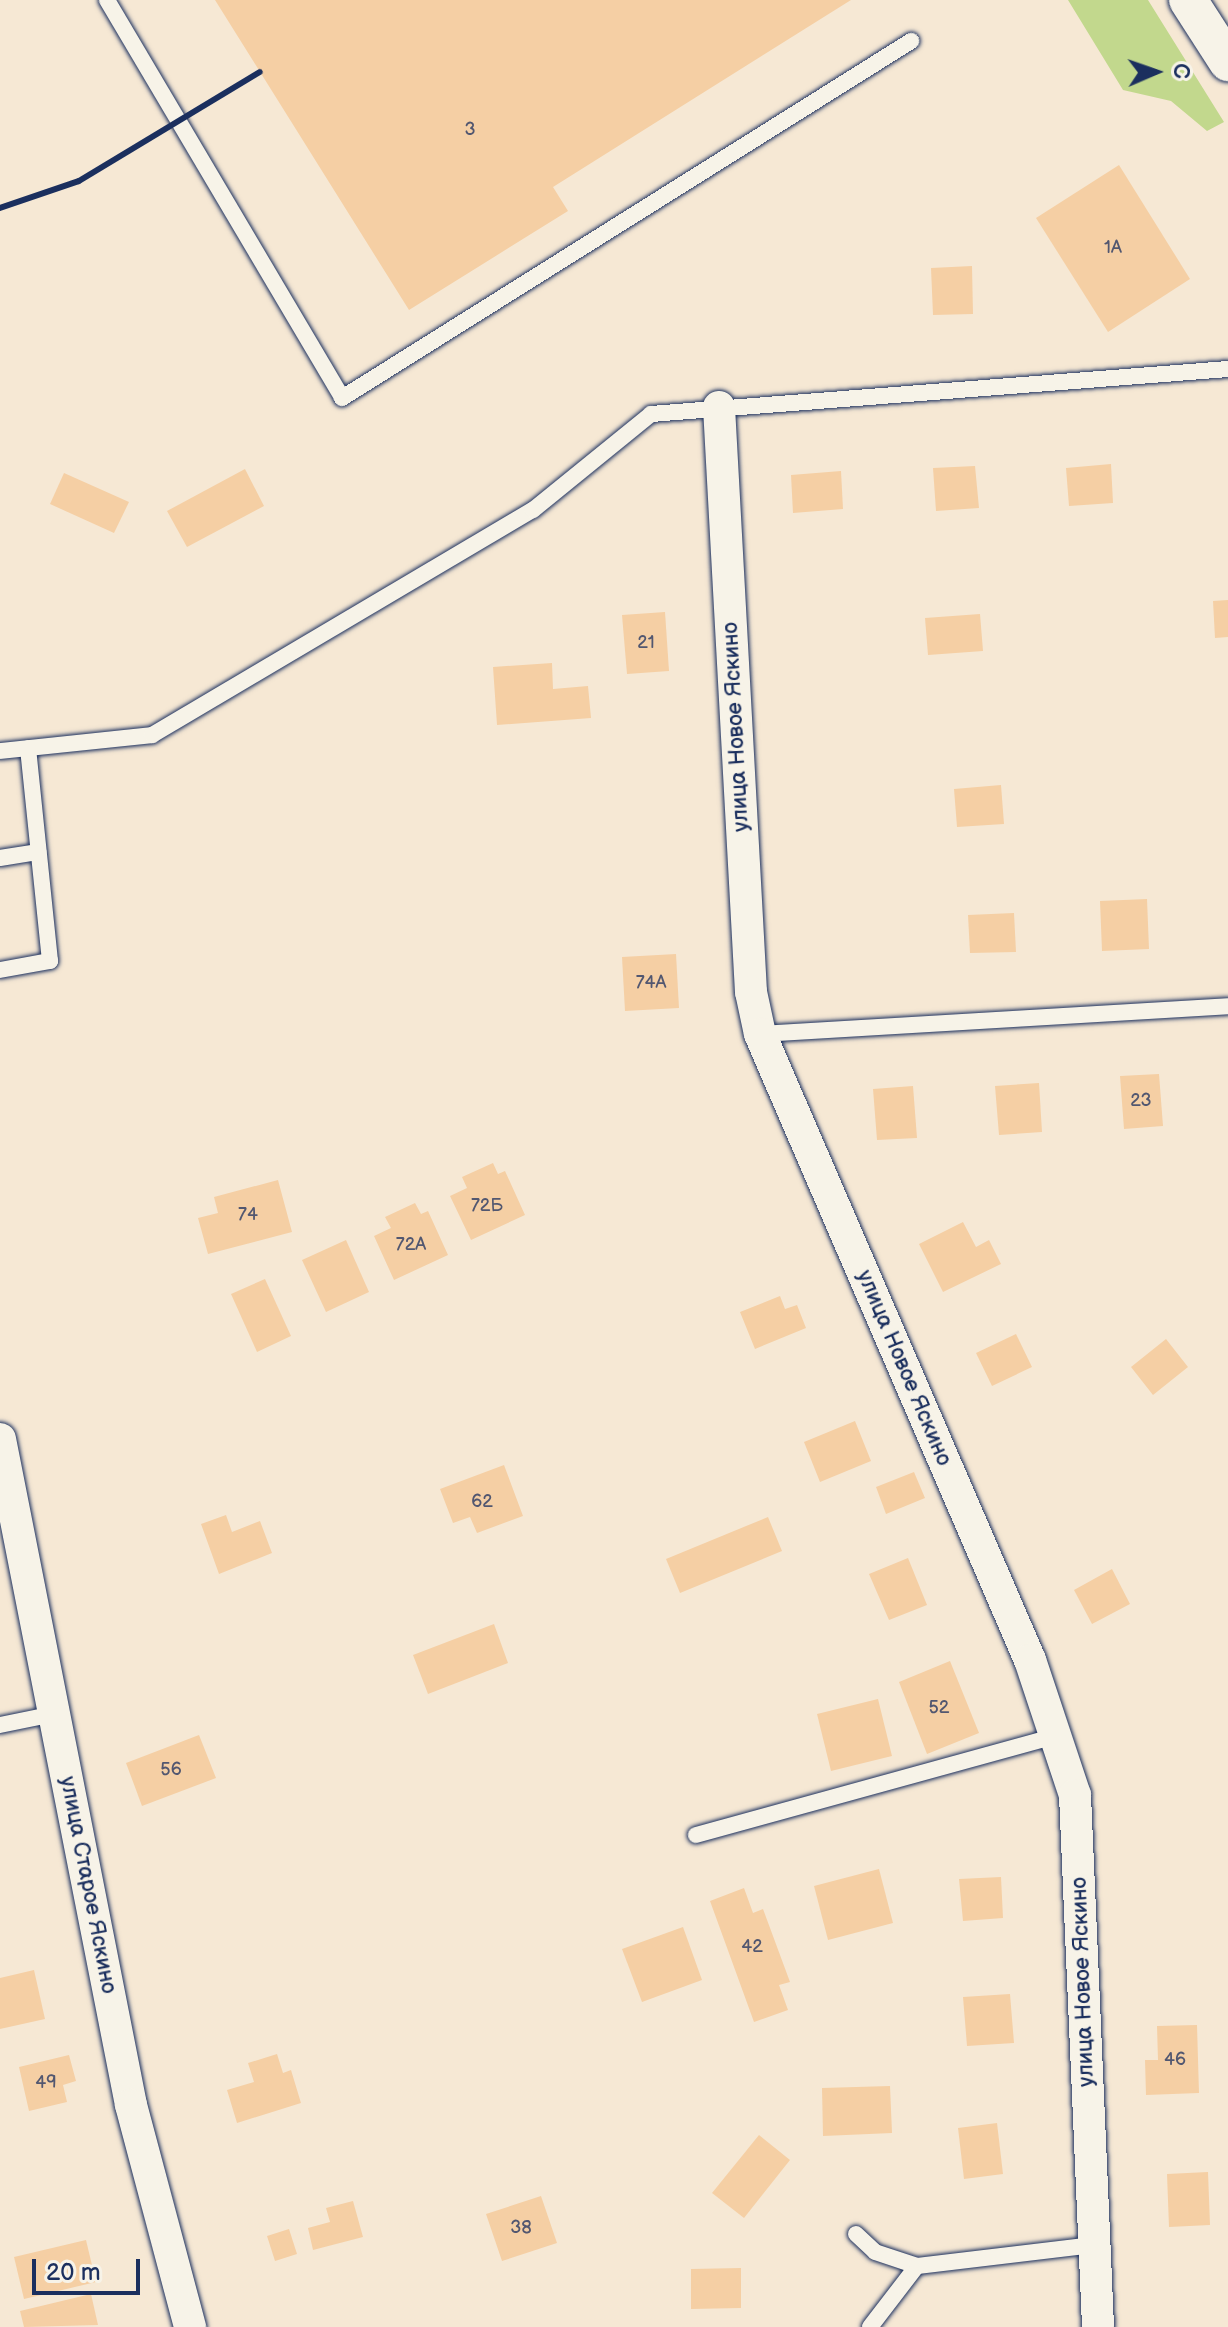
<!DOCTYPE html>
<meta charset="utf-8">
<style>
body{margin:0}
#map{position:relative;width:1228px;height:2327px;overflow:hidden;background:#f6e8d4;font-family:"Balsamiq Sans",sans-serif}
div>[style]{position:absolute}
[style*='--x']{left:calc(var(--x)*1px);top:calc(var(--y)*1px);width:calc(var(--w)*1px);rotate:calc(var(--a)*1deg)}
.green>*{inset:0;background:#c2d88d}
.building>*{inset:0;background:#f5cfa4}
.roads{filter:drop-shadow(0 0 2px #1b2f5e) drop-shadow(0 0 2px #1b2f5e)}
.service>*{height:16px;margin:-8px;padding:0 8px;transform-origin:8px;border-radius:8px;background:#f7f3e8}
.minor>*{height:32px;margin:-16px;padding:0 16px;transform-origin:16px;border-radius:16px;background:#f7f3e8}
.tertiary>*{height:38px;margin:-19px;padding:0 19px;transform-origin:19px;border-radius:19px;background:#f7f3e8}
.rail>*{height:6px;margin:-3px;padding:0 3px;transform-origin:3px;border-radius:3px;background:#1b2f5e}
span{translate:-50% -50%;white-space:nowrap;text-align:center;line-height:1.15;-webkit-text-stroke:6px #f7f3e8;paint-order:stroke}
.number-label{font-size:18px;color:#525770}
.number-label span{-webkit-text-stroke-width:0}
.street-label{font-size:22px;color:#1b2f5e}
.north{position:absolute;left:1116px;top:32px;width:80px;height:80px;-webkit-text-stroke:6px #f7f3e8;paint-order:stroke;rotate:88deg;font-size:22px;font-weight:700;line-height:32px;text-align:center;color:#1b2f5e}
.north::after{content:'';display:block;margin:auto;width:28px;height:36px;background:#1b2f5e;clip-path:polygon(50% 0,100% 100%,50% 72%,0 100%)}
.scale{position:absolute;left:32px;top:2259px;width:108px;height:36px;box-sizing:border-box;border:4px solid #1b2f5e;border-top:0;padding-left:10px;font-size:24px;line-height:28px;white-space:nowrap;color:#1b2f5e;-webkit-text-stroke:6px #f7f3e8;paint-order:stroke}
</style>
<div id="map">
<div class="green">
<div style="clip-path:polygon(1068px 0,1148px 0,1224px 122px,1207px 131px,1171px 101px,1123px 90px)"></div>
</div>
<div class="building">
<div style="clip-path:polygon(215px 0,851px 0,553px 187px,568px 211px,409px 310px)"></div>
<div style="clip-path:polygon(1119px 165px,1190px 279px,1108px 332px,1036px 218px)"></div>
<div style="clip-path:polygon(972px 266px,973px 314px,933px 315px,931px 268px)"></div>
<div style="clip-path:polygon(1111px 464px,1113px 503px,1069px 506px,1066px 468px)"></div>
<div style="clip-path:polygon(975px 466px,979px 508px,936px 511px,933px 468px)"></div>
<div style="clip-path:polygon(245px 469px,264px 506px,187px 547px,167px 511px)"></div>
<div style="clip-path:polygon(841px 471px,843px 509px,793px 513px,791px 475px)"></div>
<div style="clip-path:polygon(64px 473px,129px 502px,114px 533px,50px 504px)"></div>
<div style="clip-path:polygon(1228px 600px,1228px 637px,1215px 638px,1213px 601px)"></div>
<div style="clip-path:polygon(665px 612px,669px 671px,627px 674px,622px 615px)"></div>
<div style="clip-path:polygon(980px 614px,983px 651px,928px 655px,925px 618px)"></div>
<div style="clip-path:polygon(552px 663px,553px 689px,588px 686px,591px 718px,497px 725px,493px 667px)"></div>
<div style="clip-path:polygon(1001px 785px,1004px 824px,957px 827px,954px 789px)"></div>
<div style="clip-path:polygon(1147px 899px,1149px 949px,1102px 951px,1100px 901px)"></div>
<div style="clip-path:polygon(1014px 913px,1016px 952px,970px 953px,968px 915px)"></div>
<div style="clip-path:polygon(676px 954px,679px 1008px,625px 1011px,622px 957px)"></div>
<div style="clip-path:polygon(1159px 1074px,1163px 1126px,1124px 1129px,1120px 1076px)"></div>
<div style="clip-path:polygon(1039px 1083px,1042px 1132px,999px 1135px,995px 1086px)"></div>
<div style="clip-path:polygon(913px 1086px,917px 1138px,877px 1140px,873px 1089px)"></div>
<div style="clip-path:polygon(493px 1163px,498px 1174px,505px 1171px,525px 1215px,471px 1240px,450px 1196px,467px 1188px,462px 1177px)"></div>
<div style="clip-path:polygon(278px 1180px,292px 1232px,208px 1254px,198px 1218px,218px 1213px,214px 1197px)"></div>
<div style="clip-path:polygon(415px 1203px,421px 1214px,428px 1211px,448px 1255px,394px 1280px,374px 1236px,391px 1228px,385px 1217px)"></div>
<div style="clip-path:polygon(963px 1222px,976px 1247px,989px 1240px,1001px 1264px,943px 1292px,919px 1244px)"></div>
<div style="clip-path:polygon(346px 1240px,369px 1292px,326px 1312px,302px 1260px)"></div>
<div style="clip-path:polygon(265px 1279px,291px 1336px,257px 1352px,231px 1294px)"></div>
<div style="clip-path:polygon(780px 1296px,785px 1309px,797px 1305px,806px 1328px,755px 1349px,740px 1312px)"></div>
<div style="clip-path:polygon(1016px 1334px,1032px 1367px,992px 1386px,976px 1353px)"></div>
<div style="clip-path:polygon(1166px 1339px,1188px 1367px,1153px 1395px,1131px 1367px)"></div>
<div style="clip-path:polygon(855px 1421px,871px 1461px,820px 1482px,804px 1442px)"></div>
<div style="clip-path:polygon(504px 1465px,523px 1516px,477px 1533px,470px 1517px,453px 1523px,440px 1489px)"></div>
<div style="clip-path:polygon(914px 1472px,925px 1498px,886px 1514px,876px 1487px)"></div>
<div style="clip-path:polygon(226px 1515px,232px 1532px,260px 1521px,272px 1553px,219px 1574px,201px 1524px)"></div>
<div style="clip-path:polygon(768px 1517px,782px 1551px,680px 1593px,666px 1559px)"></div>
<div style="clip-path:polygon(908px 1558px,927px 1605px,889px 1620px,869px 1574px)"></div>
<div style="clip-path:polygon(1112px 1569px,1130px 1604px,1092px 1624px,1074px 1590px)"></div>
<div style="clip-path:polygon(494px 1624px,508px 1663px,428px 1694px,413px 1655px)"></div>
<div style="clip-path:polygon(950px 1661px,979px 1733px,927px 1754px,899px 1682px)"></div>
<div style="clip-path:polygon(878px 1699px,892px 1756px,831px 1771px,817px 1714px)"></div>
<div style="clip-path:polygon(199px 1735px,216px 1778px,142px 1806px,126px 1763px)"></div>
<div style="clip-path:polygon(879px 1869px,893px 1923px,828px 1940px,814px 1886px)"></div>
<div style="clip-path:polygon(1001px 1877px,1003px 1918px,963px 1921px,959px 1879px)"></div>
<div style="clip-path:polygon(744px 1888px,753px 1913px,763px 1909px,790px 1982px,779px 1985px,788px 2010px,754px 2022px,710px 1901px)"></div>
<div style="clip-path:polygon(683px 1927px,702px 1980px,642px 2002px,622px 1949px)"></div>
<div style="clip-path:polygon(34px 1970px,45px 2019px,0 2029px,0 1978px)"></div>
<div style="clip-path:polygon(1010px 1994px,1014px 2043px,967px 2046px,963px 1997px)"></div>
<div style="clip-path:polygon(1197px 2025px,1199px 2093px,1146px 2095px,1145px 2060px,1158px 2060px,1157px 2026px)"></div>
<div style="clip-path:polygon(277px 2054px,283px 2073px,291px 2070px,301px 2103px,237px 2123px,227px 2090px,254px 2082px,248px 2063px)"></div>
<div style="clip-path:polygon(69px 2055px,76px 2081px,63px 2085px,67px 2102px,29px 2111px,19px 2067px)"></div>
<div style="clip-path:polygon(890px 2086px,892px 2133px,823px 2136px,822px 2088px)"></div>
<div style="clip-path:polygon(997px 2123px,1003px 2174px,964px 2179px,958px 2128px)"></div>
<div style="clip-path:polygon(759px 2135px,790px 2160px,744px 2218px,712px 2193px)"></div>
<div style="clip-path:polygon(1208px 2172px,1210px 2225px,1169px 2227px,1167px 2174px)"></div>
<div style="clip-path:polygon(541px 2196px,557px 2243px,502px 2261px,486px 2214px)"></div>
<div style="clip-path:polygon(353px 2201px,363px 2237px,313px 2250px,308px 2228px,330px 2222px,326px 2208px)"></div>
<div style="clip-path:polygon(289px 2229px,297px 2254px,275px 2261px,267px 2236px)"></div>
<div style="clip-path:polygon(86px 2240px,96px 2282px,24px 2299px,14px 2257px)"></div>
<div style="clip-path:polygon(741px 2268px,741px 2308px,691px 2309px,691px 2269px)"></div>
<div style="clip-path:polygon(91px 2294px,98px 2325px,24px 2327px,20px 2311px)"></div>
</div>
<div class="roads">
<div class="service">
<div style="--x:107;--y:0;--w:462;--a:59.4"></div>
<div style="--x:342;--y:398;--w:672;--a:-32.1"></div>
<div style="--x:0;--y:751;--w:153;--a:-6"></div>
<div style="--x:152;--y:735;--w:442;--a:-30.6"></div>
<div style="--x:533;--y:510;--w:152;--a:-39.1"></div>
<div style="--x:651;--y:414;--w:579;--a:-4.46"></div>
<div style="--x:0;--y:858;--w:39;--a:-9"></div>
<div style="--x:0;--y:970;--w:51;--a:-10.2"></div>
<div style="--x:50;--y:961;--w:214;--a:-95.9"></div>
<div style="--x:760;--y:1034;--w:469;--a:-3.4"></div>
<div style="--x:0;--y:1725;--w:55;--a:-11.5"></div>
<div style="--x:696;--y:1835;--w:372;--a:-15.4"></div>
<div style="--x:856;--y:2234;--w:26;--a:43"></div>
<div style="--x:875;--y:2252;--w:44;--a:18.4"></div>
<div style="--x:870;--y:2327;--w:77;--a:-52.4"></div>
<div style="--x:917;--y:2266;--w:178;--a:-6.8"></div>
</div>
<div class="minor">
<div style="--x:719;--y:407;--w:586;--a:86.87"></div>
<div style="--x:751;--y:992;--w:43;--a:77.9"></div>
<div style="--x:760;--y:1034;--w:682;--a:66.67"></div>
<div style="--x:1030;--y:1660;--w:142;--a:71.6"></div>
<div style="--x:1075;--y:1795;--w:532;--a:87.52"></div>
<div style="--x:0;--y:1439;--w:679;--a:78.87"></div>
<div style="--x:131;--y:2105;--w:230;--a:75.1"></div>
</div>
<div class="tertiary">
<div style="--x:1188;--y:0;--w:74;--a:57.2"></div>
</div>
</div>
<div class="rail">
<div style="--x:0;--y:208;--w:83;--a:-18.9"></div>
<div style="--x:79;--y:181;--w:211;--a:-31.1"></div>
</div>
<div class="number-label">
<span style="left:470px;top:130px">3</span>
<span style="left:1113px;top:248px">1А</span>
<span style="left:646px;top:643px">21</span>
<span style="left:651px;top:983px">74А</span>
<span style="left:1141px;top:1101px">23</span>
<span style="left:487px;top:1206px">72Б</span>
<span style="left:248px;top:1215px">74</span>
<span style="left:411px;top:1245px">72А</span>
<span style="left:482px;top:1502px">62</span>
<span style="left:939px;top:1708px">52</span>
<span style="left:171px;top:1770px">56</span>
<span style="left:752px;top:1947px">42</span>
<span style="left:1175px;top:2060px">46</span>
<span style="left:46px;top:2083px">49</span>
<span style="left:521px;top:2228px">38</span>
</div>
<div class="street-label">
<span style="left:736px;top:727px;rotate:-93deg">улица Новое Яскино</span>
<span style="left:904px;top:1368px;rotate:67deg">улица Новое Яскино</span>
<span style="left:88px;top:1885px;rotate:79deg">улица Старое Яскино</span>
<span style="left:1083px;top:1982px;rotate:-92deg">улица Новое Яскино</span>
</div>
<div class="north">С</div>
<div class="scale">20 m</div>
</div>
